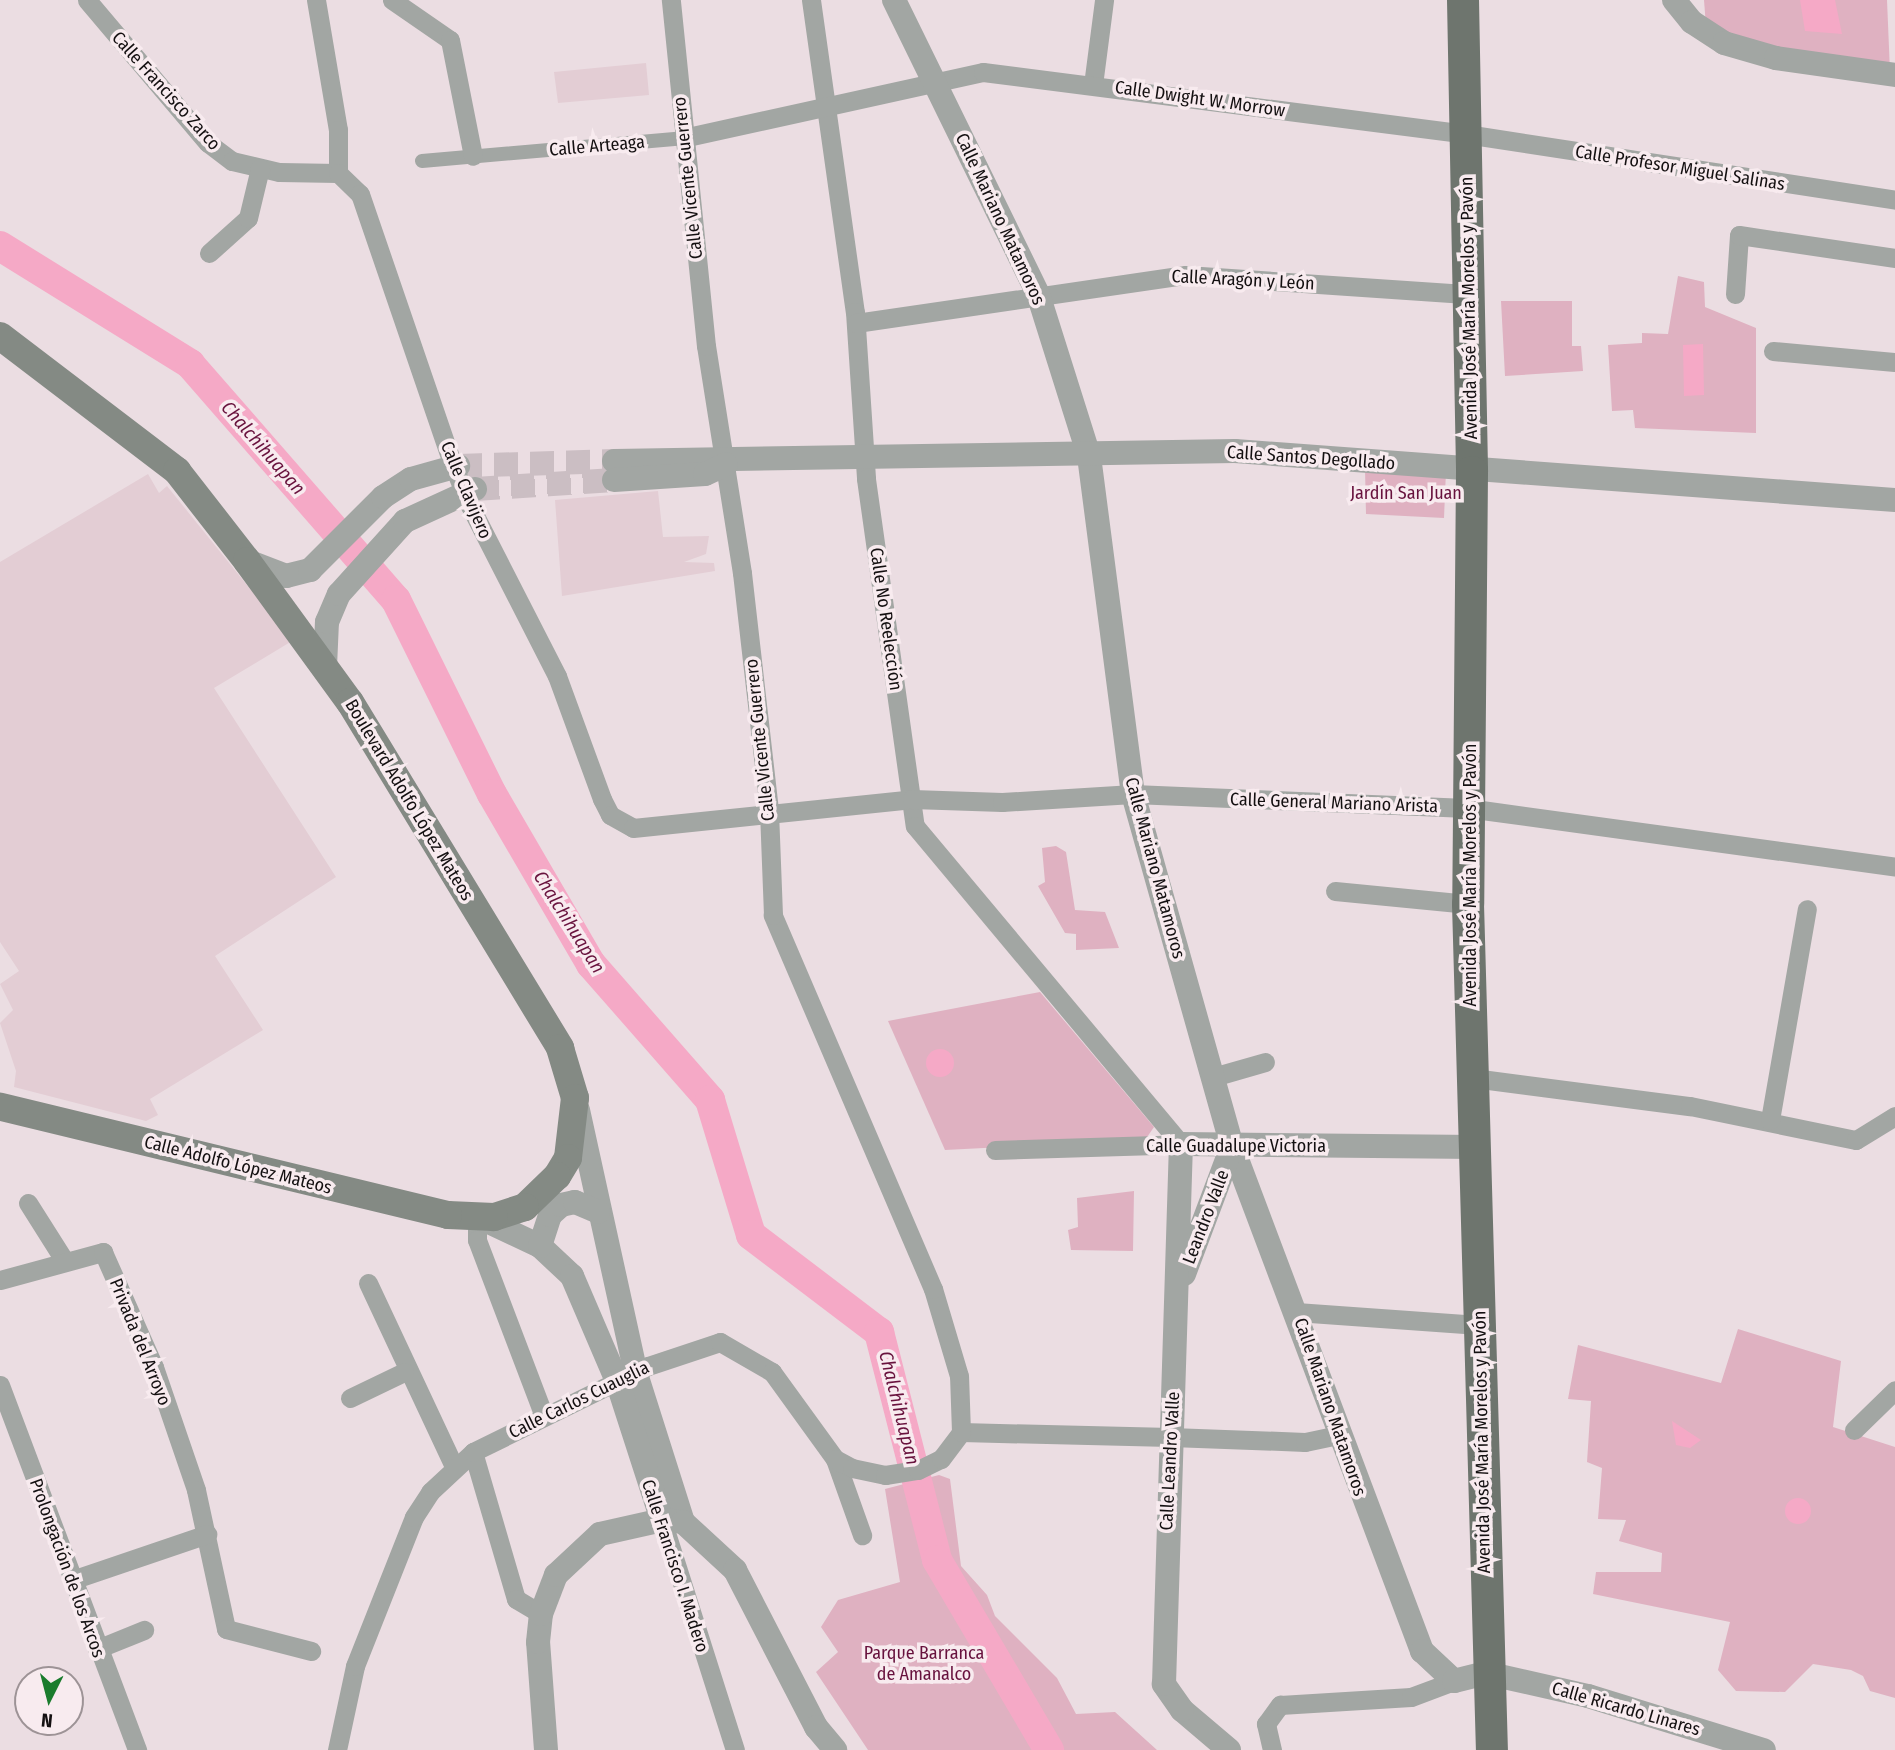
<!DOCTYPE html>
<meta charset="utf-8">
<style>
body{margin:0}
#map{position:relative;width:1895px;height:1750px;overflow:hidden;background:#ebdde2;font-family:"Fira Sans Condensed",sans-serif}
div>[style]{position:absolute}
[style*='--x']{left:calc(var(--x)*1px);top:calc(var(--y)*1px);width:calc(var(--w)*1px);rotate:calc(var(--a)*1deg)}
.built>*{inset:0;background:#e3cdd4}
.green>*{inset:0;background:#dfb1c1}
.water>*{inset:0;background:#f5a9c6}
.round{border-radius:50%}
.river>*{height:30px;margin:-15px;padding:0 15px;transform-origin:15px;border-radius:15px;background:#f5a9c6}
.tertiary-tunnel>*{height:24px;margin-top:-12px;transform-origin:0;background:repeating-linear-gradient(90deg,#cbbec3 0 24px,transparent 0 36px)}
.pedestrian>*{height:14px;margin:-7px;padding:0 7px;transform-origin:7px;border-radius:7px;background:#a2a6a3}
.minor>*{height:19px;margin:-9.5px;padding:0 9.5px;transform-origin:9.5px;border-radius:9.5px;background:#a2a6a3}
.tertiary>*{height:24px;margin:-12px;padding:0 12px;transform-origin:12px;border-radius:12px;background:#a2a6a3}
.secondary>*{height:28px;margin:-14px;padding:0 14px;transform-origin:14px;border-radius:14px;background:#848a84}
.primary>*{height:32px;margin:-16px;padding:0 16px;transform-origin:16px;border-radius:16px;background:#6e756e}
.minor-bridge>*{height:19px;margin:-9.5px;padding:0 9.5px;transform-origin:9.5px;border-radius:9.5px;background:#a2a6a3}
span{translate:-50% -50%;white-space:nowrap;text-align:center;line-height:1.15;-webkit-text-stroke:7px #f8ebef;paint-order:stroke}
.street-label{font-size:18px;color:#141011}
.park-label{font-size:18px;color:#67113d}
.water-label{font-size:19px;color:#69133e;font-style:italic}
.north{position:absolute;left:14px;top:1666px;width:70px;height:70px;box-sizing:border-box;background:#f8ebef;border:2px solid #9d9396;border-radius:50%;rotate:186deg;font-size:19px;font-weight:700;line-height:28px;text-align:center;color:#141011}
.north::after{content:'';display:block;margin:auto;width:24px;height:32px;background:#1a7c2d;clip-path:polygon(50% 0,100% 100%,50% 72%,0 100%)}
</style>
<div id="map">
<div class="built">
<div style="clip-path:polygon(646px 63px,649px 95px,558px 103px,554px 72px)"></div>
<div style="clip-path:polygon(148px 474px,159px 493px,167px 486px,292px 641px,214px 688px,336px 877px,215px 956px,263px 1030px,150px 1099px,158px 1115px,146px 1121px,14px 1087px,16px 1071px,0 1023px,13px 1010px,0 984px,19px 971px,0 942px,0 562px)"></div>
<div style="clip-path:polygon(658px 491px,663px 537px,709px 536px,706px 554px,684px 562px,714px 563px,715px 571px,562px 596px,555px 500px)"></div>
</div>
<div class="green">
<div style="clip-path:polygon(1704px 0,1887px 0,1890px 72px,1794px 59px,1706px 26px)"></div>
<div style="clip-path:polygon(1678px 276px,1704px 282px,1705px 307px,1756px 328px,1756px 433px,1635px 428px,1633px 410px,1612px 411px,1608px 345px,1642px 343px,1642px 333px,1668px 334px)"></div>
<div style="clip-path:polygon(1501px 301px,1572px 301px,1572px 346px,1581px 346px,1583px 371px,1505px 376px)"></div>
<div style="clip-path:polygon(1365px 468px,1446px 471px,1444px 518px,1366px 514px)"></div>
<div style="clip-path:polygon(1056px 846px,1066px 852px,1075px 910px,1105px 912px,1119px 948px,1076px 950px,1076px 934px,1065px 933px,1038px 886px,1045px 882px,1042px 848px)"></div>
<div style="clip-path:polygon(1040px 992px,1154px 1127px,1145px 1140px,945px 1150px,888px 1021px)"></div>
<div style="clip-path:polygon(1134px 1191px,1133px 1251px,1071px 1250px,1068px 1230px,1078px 1227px,1077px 1198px)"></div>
<div style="clip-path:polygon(1738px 1329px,1841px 1361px,1833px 1427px,1895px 1447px,1895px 1698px,1870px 1691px,1863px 1676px,1851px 1670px,1813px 1664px,1785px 1692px,1736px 1691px,1718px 1670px,1730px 1622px,1593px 1594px,1596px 1572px,1661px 1572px,1662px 1553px,1619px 1541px,1626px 1520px,1598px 1519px,1602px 1468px,1587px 1462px,1591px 1401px,1568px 1399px,1578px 1345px,1721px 1383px)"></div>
<div style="clip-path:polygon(939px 1475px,950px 1479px,961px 1566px,987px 1595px,995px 1616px,1057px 1678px,1076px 1714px,1115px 1712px,1157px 1750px,868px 1750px,816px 1672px,838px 1652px,821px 1627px,838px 1600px,900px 1582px,885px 1489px)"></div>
</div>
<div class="water">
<div style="clip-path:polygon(1800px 0,1835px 0,1842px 34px,1805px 31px)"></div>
<div style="clip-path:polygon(1703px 344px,1704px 395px,1684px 396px,1683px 345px)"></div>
<div class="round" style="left:926px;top:1049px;width:28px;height:28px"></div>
<div style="clip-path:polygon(1672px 1421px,1701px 1440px,1690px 1448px,1676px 1445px)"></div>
<div class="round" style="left:1785px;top:1498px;width:26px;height:26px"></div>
</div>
<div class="river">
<div style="--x:0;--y:246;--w:224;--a:31.8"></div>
<div style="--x:190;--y:364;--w:313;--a:48.9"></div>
<div style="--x:396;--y:600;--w:216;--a:63.7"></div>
<div style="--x:492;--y:794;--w:197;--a:59.8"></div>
<div style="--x:591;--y:964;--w:181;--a:48.8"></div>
<div style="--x:710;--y:1100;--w:141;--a:73.1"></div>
<div style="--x:751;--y:1235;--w:161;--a:37.2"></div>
<div style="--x:879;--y:1332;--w:235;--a:75.7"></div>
<div style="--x:937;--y:1560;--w:221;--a:59.5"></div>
</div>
<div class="tertiary-tunnel">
<div style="--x:458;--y:466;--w:156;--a:-1.8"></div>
<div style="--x:475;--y:489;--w:139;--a:-3.7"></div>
</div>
<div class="pedestrian">
<div style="--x:422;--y:161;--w:262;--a:-5"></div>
</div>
<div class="minor">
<div style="--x:87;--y:0;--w:187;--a:49.8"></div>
<div style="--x:208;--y:143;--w:30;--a:37"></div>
<div style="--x:232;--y:161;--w:48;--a:13.2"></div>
<div style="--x:279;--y:172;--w:59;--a:1"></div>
<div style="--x:316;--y:0;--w:132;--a:80.4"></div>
<div style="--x:338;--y:130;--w:43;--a:90"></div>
<div style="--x:338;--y:173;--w:30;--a:44"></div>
<div style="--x:360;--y:194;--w:281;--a:71.1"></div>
<div style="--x:392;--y:0;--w:70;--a:34.6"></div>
<div style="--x:450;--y:40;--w:118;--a:78.8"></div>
<div style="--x:811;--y:0;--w:315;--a:82"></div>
<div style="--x:855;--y:312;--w:167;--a:86.2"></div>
<div style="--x:866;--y:479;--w:350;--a:82"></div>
<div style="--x:915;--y:826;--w:415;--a:50.1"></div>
<div style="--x:1093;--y:85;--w:86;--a:-82.6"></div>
<div style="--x:683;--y:138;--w:307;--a:-12.4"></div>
<div style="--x:983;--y:72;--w:487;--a:7.3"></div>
<div style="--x:1466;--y:134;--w:434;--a:8.7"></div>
<div style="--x:209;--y:253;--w:52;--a:-41.9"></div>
<div style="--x:248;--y:218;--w:51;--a:-76.5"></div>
<div style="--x:1735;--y:294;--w:59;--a:-86.1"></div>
<div style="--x:1739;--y:235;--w:158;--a:8.4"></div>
<div style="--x:856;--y:323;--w:333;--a:-8.3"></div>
<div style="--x:1186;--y:275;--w:280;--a:3.9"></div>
<div style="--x:1773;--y:351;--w:122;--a:5.2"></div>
<div style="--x:469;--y:504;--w:193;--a:62.9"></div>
<div style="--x:557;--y:676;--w:131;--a:69.9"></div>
<div style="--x:602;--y:799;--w:18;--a:63"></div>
<div style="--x:610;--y:815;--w:26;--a:29"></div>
<div style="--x:633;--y:828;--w:281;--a:-5.9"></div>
<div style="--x:912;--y:799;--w:90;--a:1.9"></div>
<div style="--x:1002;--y:802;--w:131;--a:-3.5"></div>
<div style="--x:1133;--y:794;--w:334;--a:2.4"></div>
<div style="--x:1467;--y:808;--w:432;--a:7.8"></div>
<div style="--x:1335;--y:891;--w:134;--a:5.6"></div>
<div style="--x:1213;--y:1077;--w:54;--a:-16.1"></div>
<div style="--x:1473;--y:1078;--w:219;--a:7.4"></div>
<div style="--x:1690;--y:1106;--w:169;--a:11.6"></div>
<div style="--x:1856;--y:1140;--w:46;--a:-31.6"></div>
<div style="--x:1770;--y:1120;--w:214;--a:-80.1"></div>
<div style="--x:995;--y:1150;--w:186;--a:-1.8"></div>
<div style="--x:28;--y:1203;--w:67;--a:57.7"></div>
<div style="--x:477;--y:1217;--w:23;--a:90"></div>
<div style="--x:477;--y:1240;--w:188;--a:69.2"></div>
<div style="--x:0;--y:1280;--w:107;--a:-15.2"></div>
<div style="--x:103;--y:1252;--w:126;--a:66.1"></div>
<div style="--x:154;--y:1367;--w:130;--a:71.1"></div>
<div style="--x:196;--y:1490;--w:142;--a:77.8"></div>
<div style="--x:226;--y:1629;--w:88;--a:14.5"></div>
<div style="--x:368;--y:1283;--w:203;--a:64.9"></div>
<div style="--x:1296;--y:1312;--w:183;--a:4.1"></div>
<div style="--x:0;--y:1385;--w:390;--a:69.4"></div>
<div style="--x:350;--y:1398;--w:60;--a:-25.7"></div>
<div style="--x:1854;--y:1430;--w:57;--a:-44.3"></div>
<div style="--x:961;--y:1432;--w:199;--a:1.4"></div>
<div style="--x:1171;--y:1437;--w:134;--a:2.1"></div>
<div style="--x:1305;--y:1442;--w:34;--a:-12"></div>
<div style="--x:473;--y:1452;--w:153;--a:73.7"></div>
<div style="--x:516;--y:1599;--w:29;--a:31"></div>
<div style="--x:835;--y:1459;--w:81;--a:70.4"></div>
<div style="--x:662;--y:1520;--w:241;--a:72.4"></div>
<div style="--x:72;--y:1580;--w:143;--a:-18.8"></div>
<div style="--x:97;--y:1649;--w:51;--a:-22"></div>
<div style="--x:337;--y:1750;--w:86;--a:-77.9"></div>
<div style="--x:355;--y:1666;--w:160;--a:-68.4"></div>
<div style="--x:414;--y:1517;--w:30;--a:-57"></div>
<div style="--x:430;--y:1492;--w:59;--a:-42.9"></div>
<div style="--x:473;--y:1452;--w:195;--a:-26.2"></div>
<div style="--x:648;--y:1366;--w:76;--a:-18.4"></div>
<div style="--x:720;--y:1342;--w:60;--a:30"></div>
<div style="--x:772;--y:1372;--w:107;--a:54.1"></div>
<div style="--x:835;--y:1459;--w:19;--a:28"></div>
<div style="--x:852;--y:1468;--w:34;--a:12"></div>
<div style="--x:885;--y:1475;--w:33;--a:-9"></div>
<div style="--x:918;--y:1470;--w:25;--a:-26"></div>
<div style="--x:941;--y:1459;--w:34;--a:-53"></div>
<div style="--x:961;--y:1432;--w:56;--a:-92"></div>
<div style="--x:959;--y:1376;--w:91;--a:-106.6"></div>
<div style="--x:933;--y:1289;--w:407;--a:-113.2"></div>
<div style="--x:773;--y:915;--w:105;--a:-92.2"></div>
<div style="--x:769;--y:810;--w:239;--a:-96.5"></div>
<div style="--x:742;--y:573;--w:230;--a:-99"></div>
<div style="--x:706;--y:346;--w:348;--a:-95.8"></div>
<div style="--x:1272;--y:1750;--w:27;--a:-103"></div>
<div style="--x:1266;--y:1724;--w:24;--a:-54"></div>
<div style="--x:1280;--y:1705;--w:131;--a:-3.5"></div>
<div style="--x:1411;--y:1697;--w:46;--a:-20.4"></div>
</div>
<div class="tertiary">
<div style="--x:894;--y:0;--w:327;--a:63.9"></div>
<div style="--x:1038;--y:294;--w:170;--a:72.5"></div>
<div style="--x:1089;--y:456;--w:341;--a:82.6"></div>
<div style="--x:1133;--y:794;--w:366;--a:74.3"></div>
<div style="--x:1232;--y:1146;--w:540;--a:69.38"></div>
<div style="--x:1422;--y:1651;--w:44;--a:43.2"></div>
<div style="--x:1454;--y:1681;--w:33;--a:-14"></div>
<div style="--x:1486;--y:1673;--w:105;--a:12.7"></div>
<div style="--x:1588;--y:1696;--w:184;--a:17.1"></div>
<div style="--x:1674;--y:0;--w:28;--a:51"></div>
<div style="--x:1692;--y:22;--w:38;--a:33"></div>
<div style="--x:1724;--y:43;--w:54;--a:16.1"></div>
<div style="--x:1776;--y:58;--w:120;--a:8.1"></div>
<div style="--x:614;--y:461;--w:621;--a:-0.92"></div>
<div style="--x:1235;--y:451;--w:662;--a:4.25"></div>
<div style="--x:614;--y:480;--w:91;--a:-3.8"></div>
<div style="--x:705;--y:474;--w:23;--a:-25"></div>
<div style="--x:247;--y:561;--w:42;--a:21"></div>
<div style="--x:286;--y:576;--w:25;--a:-14"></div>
<div style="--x:310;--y:570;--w:103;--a:-45"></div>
<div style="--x:383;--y:497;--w:33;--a:-33"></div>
<div style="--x:411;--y:479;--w:49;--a:-15.5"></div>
<div style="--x:325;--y:667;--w:45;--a:-87.5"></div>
<div style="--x:327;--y:622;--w:30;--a:-67"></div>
<div style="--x:339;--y:594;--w:98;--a:-47.9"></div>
<div style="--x:405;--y:521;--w:77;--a:-24.6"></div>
<div style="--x:578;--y:1110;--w:270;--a:77.6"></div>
<div style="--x:636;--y:1374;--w:155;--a:72.4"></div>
<div style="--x:478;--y:1217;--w:68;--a:25.1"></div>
<div style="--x:540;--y:1246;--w:44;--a:43.2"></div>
<div style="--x:572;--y:1276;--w:114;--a:66.8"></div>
<div style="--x:617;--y:1381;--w:146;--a:72.1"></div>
<div style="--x:540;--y:1246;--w:33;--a:-72"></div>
<div style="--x:550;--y:1215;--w:15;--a:-42"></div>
<div style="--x:561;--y:1205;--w:14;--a:-12"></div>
<div style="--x:575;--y:1202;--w:25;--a:23"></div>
<div style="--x:1184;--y:1274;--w:137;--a:-69.4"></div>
<div style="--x:546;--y:1750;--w:108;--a:-94.2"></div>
<div style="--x:538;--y:1642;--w:28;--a:-84"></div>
<div style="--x:541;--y:1614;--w:42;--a:-69"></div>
<div style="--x:556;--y:1575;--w:60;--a:-43"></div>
<div style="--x:600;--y:1534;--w:64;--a:-12.7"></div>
<div style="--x:662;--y:1520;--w:21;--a:5"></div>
<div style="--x:683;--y:1522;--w:71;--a:42.7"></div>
<div style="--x:735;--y:1570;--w:177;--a:62.7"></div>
<div style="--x:816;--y:1727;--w:30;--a:50"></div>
<div style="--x:1229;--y:1750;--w:62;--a:-139.6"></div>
<div style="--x:1182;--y:1710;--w:32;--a:-125"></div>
<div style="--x:1164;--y:1684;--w:540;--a:-88.2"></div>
<div style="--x:1181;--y:1144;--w:296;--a:0.6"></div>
</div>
<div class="secondary">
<div style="--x:0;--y:336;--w:223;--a:37.3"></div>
<div style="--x:177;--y:471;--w:114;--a:52.1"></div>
<div style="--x:247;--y:561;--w:175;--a:53.9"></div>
<div style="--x:350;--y:702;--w:405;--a:58.7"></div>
<div style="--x:560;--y:1048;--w:52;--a:73.3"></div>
<div style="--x:575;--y:1098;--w:60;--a:96.7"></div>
<div style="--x:568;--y:1158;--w:21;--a:121"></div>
<div style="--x:557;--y:1176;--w:45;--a:135.9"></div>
<div style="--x:525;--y:1207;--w:33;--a:162"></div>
<div style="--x:494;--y:1217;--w:46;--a:-177.5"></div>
<div style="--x:448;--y:1215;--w:461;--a:-166.4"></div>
</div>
<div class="primary">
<div style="--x:1463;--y:0;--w:472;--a:88.9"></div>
<div style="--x:1472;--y:472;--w:432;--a:90.5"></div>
<div style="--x:1468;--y:904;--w:846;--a:88.38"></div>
</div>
<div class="minor-bridge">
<div style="--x:451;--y:460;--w:48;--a:67.8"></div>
</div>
<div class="street-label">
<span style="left:166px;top:91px;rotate:48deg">Calle Francisco Zarco</span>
<span style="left:1200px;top:99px;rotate:8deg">Calle Dwight W. Morrow</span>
<span style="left:597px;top:146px;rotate:-5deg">Calle Arteaga</span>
<span style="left:1680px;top:168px;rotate:9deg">Calle Profesor Miguel Salinas</span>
<span style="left:688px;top:178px;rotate:-96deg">Calle Vicente Guerrero</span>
<span style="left:1000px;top:219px;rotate:65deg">Calle Mariano Matamoros</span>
<span style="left:1243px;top:280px;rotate:3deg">Calle Aragón y León</span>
<span style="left:1469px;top:308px;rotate:-91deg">Avenida José María Morelos y Pavón</span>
<span style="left:1311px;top:458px;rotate:4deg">Calle Santos Degollado</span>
<span style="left:466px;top:490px;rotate:67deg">Calle Clavijero</span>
<span style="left:886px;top:619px;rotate:82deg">Calle No Reelección</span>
<span style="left:760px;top:740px;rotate:-96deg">Calle Vicente Guerrero</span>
<span style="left:409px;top:800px;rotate:59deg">Boulevard Adolfo López Mateos</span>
<span style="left:1334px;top:803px;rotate:2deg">Calle General Mariano Arista</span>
<span style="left:1155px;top:868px;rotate:75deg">Calle Mariano Matamoros</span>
<span style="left:1470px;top:875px;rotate:-90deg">Avenida José María Morelos y Pavón</span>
<span style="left:1236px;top:1146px">Calle Guadalupe Victoria</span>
<span style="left:238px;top:1165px;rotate:14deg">Calle Adolfo López Mateos</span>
<span style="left:1206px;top:1217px;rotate:-69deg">Leandro Valle</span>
<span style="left:140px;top:1342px;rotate:68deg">Privada del Arroyo</span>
<span style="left:579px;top:1400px;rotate:-26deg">Calle Carlos Cuauglia</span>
<span style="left:1330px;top:1407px;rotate:71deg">Calle Mariano Matamoros</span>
<span style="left:1482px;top:1442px;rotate:-91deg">Avenida José María Morelos y Pavón</span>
<span style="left:1170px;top:1461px;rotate:-87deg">Calle Leandro Valle</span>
<span style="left:675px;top:1566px;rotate:72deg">Calle Francisco I. Madero</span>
<span style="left:67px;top:1568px;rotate:70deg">Prolongación de los Arcos</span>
<span style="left:1626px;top:1709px;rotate:16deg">Calle Ricardo Linares</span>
</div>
<div class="park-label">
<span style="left:1406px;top:493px">Jardín San Juan</span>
<span style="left:924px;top:1664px">Parque Barranca<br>de Amanalco</span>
</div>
<div class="water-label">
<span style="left:263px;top:448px;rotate:49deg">Chalchihuapan</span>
<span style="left:569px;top:922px;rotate:58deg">Chalchihuapan</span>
<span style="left:899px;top:1408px;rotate:76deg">Chalchihuapan</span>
</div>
<div class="north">N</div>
</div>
